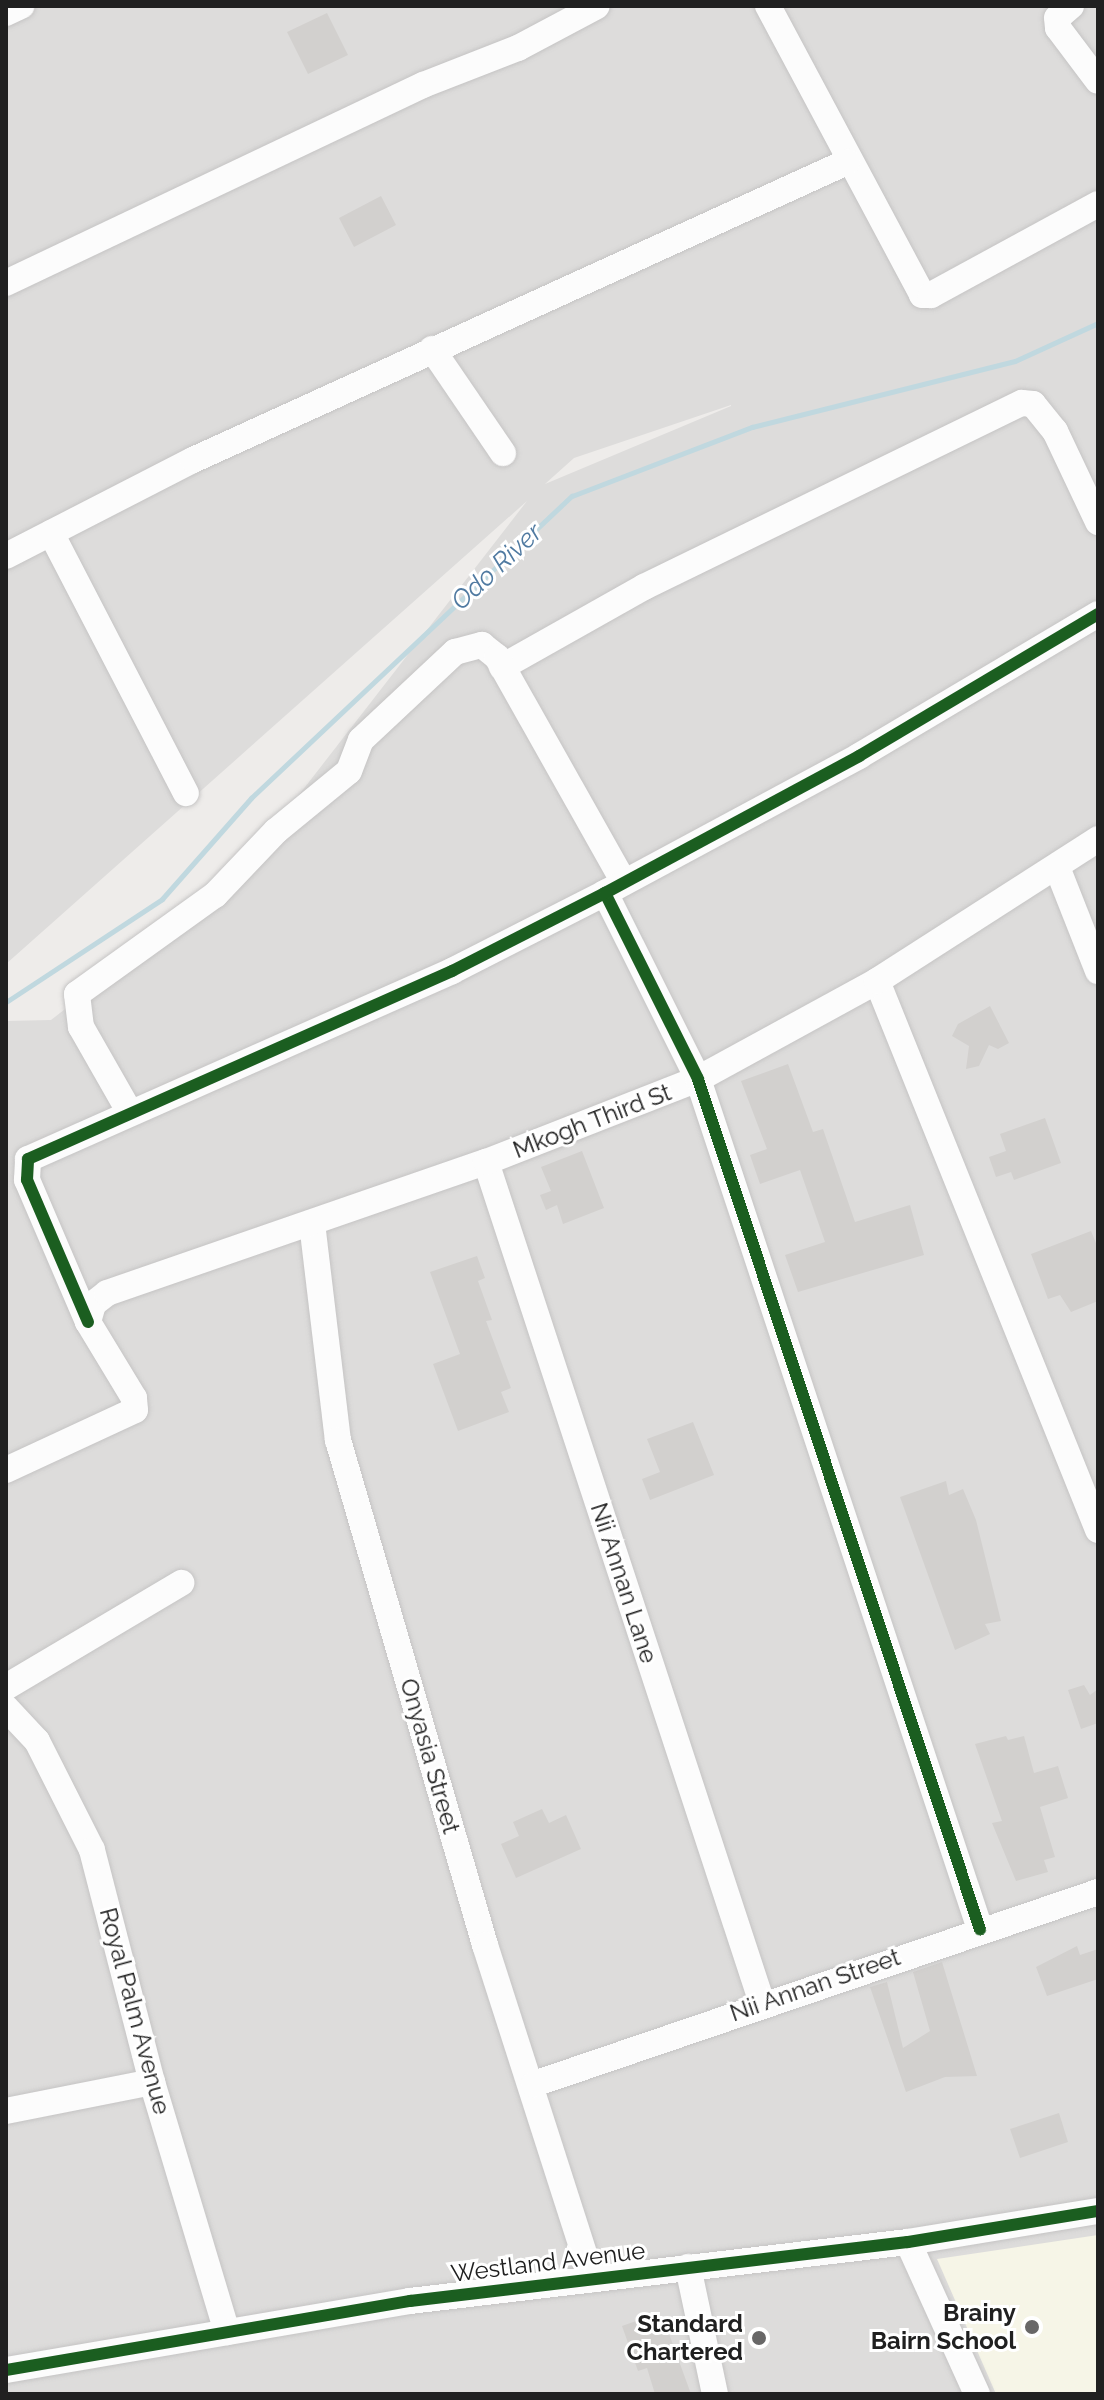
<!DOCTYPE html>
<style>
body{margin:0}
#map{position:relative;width:1104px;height:2400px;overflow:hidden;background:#eeecea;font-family:Raleway,sans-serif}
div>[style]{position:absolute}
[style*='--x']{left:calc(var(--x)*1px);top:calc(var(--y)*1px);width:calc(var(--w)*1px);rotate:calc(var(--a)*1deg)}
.residential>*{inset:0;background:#dddcdb}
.education>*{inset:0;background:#f6f5e7}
.stream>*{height:5px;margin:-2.5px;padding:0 2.5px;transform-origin:2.5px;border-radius:2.5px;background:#c0d8df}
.building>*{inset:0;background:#d2d0ce}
.roads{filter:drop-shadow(0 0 2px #c5c4c4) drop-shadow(0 0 2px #c5c4c4)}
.minor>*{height:26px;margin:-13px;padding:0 13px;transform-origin:13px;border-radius:13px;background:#fcfcfc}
.cycleway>*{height:12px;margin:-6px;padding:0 6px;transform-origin:6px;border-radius:6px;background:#1b5e20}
.dots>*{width:22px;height:22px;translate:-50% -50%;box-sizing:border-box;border:4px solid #fff;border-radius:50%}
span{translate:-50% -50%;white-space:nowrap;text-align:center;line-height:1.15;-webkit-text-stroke:6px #fff;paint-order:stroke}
.street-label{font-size:24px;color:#202020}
.poi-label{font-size:24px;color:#202020;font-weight:700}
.right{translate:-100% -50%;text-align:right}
.water-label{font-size:26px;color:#507aa1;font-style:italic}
.frame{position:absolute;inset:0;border:8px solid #202020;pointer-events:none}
</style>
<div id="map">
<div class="residential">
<div style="clip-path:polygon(evenodd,6px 6px,1098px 6px,1098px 2394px,6px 2394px,6px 1021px,51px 1020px,236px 876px,527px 501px,6px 964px,6px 6px,731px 405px,731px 406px,545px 484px,574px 458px,731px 405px)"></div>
</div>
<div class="education">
<div style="clip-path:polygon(1098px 2235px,1098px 2394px,996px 2394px,937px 2259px)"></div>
</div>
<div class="stream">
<div style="--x:6;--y:1002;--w:187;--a:-33.4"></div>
<div style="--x:162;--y:899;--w:135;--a:-48.6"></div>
<div style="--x:251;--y:798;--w:441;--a:-43.3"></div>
<div style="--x:572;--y:496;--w:193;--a:-21"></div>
<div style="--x:752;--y:427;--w:271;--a:-14.1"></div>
<div style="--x:1015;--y:361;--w:91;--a:-24.6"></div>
</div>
<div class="building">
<div style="clip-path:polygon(327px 13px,348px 55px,308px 74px,287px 32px)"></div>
<div style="clip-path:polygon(381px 196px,396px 225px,354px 247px,339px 218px)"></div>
<div style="clip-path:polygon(990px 1006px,1009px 1043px,998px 1049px,989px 1045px,979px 1066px,966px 1069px,969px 1046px,952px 1036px,958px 1024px)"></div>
<div style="clip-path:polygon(788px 1064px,813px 1132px,823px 1129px,855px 1222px,910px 1205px,924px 1255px,798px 1292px,785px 1255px,825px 1242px,800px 1170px,760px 1184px,750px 1155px,767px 1149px,741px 1081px)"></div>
<div style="clip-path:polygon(1045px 1118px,1061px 1163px,1014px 1180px,1011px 1172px,996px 1177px,989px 1157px,1006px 1151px,1000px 1134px)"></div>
<div style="clip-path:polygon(582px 1151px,604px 1208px,563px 1224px,557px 1205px,546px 1210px,540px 1195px,551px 1191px,541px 1167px)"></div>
<div style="clip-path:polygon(1091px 1231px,1098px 1248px,1098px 1301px,1071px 1312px,1060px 1295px,1048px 1299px,1031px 1254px)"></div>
<div style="clip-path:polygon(477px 1256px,485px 1278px,478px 1281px,492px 1320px,486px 1321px,511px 1388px,501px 1392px,509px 1412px,458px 1431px,433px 1364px,460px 1354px,430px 1272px)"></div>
<div style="clip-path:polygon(693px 1422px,714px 1475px,650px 1500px,642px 1479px,660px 1472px,647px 1439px)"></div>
<div style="clip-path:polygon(946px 1481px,949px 1495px,963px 1489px,976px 1520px,1001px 1621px,985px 1624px,990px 1634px,955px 1650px,900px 1497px)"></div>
<div style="clip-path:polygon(1084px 1685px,1090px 1695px,1098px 1689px,1098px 1723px,1081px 1729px,1068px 1690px)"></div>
<div style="clip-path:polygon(1006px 1736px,1008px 1740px,1024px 1736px,1034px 1773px,1058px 1766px,1068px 1798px,1040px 1807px,1055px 1857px,1044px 1860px,1048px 1872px,1016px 1881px,992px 1823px,1002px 1821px,975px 1744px)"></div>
<div style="clip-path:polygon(542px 1809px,549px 1823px,566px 1815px,581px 1849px,516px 1878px,501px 1844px,519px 1836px,513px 1822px)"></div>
<div style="clip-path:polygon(1077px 1946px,1080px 1955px,1098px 1949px,1098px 1979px,1047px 1996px,1036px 1967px)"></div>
<div style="clip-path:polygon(942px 1962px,977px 2076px,945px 2077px,906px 2092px,870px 1987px,887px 1982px,903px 2048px,930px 2031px,913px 1972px)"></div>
<div style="clip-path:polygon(1059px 2113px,1068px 2142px,1020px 2158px,1010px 2129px)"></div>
<div style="clip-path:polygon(653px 2315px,660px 2334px,668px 2331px,691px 2394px,655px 2394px,647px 2368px,638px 2371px,622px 2326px)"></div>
</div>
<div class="roads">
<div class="minor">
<div style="--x:768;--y:6;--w:327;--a:61.9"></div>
<div style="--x:922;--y:295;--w:9;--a:0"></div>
<div style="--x:931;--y:295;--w:190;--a:-28.6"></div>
<div style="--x:1071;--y:6;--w:18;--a:139"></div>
<div style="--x:1057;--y:18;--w:10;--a:84"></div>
<div style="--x:1058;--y:28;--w:66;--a:53"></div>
<div style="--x:6;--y:13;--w:17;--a:-25"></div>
<div style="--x:6;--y:283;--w:462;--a:-25.4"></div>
<div style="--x:423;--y:85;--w:102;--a:-21.3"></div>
<div style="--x:518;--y:48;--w:89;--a:-28"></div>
<div style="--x:432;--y:349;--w:126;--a:55.7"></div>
<div style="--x:51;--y:533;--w:293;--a:62.6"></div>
<div style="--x:6;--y:556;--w:210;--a:-27.2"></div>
<div style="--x:193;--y:460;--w:719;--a:-24.5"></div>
<div style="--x:502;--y:667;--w:163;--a:-29.4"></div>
<div style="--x:644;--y:587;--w:420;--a:-26"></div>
<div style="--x:1022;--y:403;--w:11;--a:5"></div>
<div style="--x:1033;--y:404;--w:35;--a:51"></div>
<div style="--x:1055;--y:431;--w:101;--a:64.7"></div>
<div style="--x:1057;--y:867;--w:112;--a:68.5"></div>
<div style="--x:605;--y:893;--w:208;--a:63.4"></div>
<div style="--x:698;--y:1079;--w:896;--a:71.65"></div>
<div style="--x:877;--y:981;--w:592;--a:68.07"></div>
<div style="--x:129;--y:1111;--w:97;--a:-119.7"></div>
<div style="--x:81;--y:1027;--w:33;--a:-97"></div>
<div style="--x:77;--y:994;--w:170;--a:-35.7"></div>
<div style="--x:215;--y:895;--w:88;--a:-46.4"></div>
<div style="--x:276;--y:831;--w:94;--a:-39.4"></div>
<div style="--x:349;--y:771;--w:33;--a:-69"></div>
<div style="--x:361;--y:740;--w:129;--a:-43.1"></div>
<div style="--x:455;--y:652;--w:28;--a:-15"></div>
<div style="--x:482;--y:645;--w:19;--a:39"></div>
<div style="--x:497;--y:657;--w:258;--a:60.6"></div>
<div style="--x:486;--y:1162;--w:885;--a:71.83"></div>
<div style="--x:312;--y:1223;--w:219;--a:83.2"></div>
<div style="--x:338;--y:1440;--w:526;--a:73.77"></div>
<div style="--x:485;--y:1945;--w:351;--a:72.2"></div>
<div style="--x:88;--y:1322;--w:155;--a:-113.2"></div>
<div style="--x:27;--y:1180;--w:21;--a:-87"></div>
<div style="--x:28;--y:1159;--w:464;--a:-23.9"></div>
<div style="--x:452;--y:971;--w:172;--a:-27"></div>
<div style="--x:605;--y:893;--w:289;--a:-28.3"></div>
<div style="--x:859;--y:756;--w:278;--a:-30.7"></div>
<div style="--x:6;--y:1470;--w:142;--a:-24.9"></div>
<div style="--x:135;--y:1410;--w:12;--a:-95"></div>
<div style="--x:134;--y:1398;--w:89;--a:-121.2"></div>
<div style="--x:88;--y:1322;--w:19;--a:-74"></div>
<div style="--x:93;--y:1304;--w:18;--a:-38"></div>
<div style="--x:107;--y:1293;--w:401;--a:-19.1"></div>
<div style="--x:486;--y:1162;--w:228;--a:-21.4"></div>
<div style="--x:698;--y:1079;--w:204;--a:-28.7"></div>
<div style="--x:877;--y:981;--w:263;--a:-32.7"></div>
<div style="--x:6;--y:1687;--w:204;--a:-30.7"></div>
<div style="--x:6;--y:1708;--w:45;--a:46.8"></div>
<div style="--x:37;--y:1741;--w:122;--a:63.2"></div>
<div style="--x:92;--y:1850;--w:240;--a:75.5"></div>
<div style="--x:152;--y:2082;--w:261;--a:73.3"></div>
<div style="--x:534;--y:2084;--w:596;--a:-18.8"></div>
<div style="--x:6;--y:2111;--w:149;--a:-11.2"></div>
<div style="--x:908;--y:2242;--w:167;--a:65.6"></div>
<div style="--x:688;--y:2267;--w:130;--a:78"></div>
<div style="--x:6;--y:2370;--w:410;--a:-9.7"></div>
<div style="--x:410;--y:2301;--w:501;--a:-6.76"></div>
<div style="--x:908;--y:2242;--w:193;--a:-9.3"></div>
</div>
</div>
<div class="cycleway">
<div style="--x:605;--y:893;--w:208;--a:63.4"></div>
<div style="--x:698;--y:1079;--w:896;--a:71.65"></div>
<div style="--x:88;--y:1322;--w:155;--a:-113.2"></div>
<div style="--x:27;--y:1180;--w:21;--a:-87"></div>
<div style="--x:28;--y:1159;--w:464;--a:-23.9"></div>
<div style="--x:452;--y:971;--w:172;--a:-27"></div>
<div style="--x:605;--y:893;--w:289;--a:-28.3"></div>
<div style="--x:859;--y:756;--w:278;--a:-30.7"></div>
<div style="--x:6;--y:2370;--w:410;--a:-9.7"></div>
<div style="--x:410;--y:2301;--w:501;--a:-6.76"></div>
<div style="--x:908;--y:2242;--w:193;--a:-9.3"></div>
</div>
<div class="dots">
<div style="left:1032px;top:2327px;background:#686767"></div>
<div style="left:759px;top:2338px;background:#686767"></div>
</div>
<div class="street-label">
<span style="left:592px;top:1121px;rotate:-21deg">Mkogh Third St</span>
<span style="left:624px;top:1583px;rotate:72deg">Nii Annan Lane</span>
<span style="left:430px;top:1756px;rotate:74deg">Onyasia Street</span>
<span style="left:815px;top:1985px;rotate:-19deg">Nii Annan Street</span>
<span style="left:135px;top:2011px;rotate:75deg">Royal Palm Avenue</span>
<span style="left:548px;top:2262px;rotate:-7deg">Westland Avenue</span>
</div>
<div class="poi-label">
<span class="right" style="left:1016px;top:2327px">Brainy<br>Bairn School</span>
<span class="right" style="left:743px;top:2338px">Standard<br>Chartered</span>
</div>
<div class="water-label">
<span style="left:497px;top:567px;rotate:-43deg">Odo River</span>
</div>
<div class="frame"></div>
</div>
